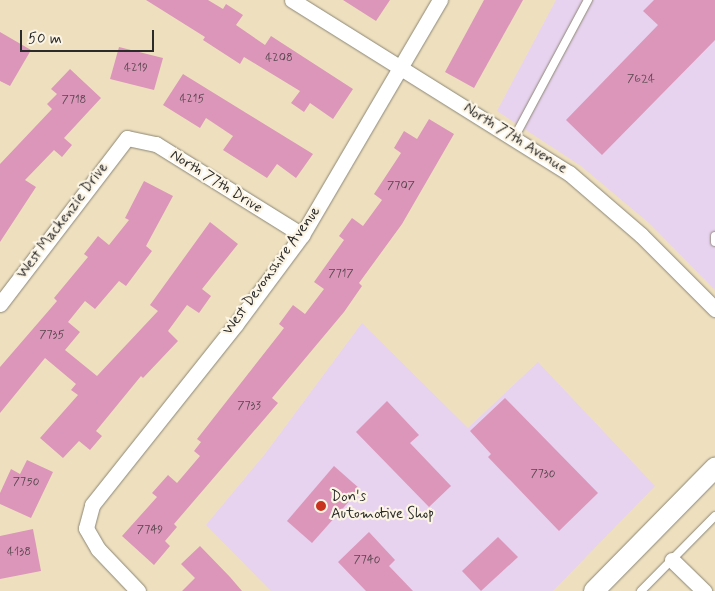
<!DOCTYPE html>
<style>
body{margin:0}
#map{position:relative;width:715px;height:591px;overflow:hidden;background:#eee0bf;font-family:Mynerve,sans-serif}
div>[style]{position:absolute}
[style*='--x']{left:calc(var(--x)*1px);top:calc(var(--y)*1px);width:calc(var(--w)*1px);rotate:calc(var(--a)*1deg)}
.built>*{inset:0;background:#e7d2ef}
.building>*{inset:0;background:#db96b9}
.roads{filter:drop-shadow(0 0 1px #8c8675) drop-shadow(0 0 1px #8c8675)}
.service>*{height:8px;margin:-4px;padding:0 4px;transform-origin:4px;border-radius:4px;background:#fff}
.minor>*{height:15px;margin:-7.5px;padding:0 7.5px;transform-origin:7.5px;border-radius:7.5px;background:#fff}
.secondary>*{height:20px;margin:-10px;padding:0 10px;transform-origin:10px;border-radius:10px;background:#fff}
.dots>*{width:14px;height:14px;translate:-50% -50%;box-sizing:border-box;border:2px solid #fcf5e5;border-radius:50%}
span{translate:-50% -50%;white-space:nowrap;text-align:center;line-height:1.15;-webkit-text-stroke:4.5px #fcf5e5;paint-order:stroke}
.number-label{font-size:12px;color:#57464e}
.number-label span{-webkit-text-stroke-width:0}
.street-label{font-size:15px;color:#2b2b2b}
.poi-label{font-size:15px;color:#2b2b2b}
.left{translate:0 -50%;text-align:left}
.scale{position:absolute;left:20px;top:30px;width:134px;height:22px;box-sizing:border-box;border:2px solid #2b2b2b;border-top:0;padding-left:6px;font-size:15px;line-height:18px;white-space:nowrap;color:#2b2b2b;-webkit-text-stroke:4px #fcf5e5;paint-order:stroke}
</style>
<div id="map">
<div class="built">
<div style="clip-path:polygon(556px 0,715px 0,715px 290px,649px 223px,581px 166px,497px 111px)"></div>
<div style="clip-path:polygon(362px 323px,468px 428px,538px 362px,655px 486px,553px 591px,271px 591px,206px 525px,265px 454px)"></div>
</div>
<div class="building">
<div style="clip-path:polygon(146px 0,208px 0,223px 9px,226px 4px,243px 15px,236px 25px,265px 45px,271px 36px,353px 89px,333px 119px,310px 103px,304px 112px,291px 103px,300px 91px,244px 57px,240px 64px,203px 40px,205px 37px)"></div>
<div style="clip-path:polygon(343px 0,390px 0,376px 21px)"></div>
<div style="clip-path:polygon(484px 0,523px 0,474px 88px,445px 72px)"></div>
<div style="clip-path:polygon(654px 0,715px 0,715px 40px,602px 155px,566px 120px,658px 25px,643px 11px)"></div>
<div style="clip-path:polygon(0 32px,31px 50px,10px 86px,0 81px)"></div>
<div style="clip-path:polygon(119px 47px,163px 58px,154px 90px,110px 79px)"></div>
<div style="clip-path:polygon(70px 69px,101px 98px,64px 138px,72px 145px,62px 157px,54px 150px,25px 180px,36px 187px,0 242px,0 164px,52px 109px,47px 104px,57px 94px,51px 89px)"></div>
<div style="clip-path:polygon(183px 74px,313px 154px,296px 178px,277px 164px,267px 178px,223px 150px,233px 136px,206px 118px,200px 128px,163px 105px)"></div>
<div style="clip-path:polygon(429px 119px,454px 134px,402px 224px,359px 283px,362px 286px,344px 312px,272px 398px,278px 403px,174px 524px,177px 527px,165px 541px,170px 546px,154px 565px,122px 536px,157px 497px,152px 493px,168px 475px,177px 483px,200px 456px,194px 451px,201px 442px,197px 439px,284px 328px,279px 324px,293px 305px,305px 314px,324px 289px,314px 282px,344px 240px,339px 236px,352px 218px,363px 226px,382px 200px,374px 194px,401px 153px,394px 148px,404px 131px,417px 139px)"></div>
<div style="clip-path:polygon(144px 181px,173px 196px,146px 246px,152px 251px,126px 286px,119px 281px,95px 309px,85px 301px,68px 322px,80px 332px,65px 350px,97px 376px,158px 311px,150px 305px,210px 222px,238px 244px,202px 289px,211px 296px,199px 313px,187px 305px,168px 331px,178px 341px,143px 378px,141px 376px,96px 431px,102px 436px,90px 450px,79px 441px,63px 458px,40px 438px,78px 395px,71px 390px,76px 384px,45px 358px,0 413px,0 367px,57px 301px,54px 298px,88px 257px,84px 254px,98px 236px,109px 245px,129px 220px,125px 218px)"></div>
<div style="clip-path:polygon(505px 398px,598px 493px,559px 531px,488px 457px,491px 454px,470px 431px)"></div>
<div style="clip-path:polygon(387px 401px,419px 435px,410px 443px,451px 486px,429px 507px,356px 432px)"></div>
<div style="clip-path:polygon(27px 460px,53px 472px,31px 518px,0 504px,0 493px,11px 469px,20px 474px)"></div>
<div style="clip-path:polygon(334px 466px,360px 489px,312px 543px,287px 521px)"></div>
<div style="clip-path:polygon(33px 529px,41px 571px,0 579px,0 536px)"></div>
<div style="clip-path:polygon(369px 532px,395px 560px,389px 566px,413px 591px,366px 591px,338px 562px)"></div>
<div style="clip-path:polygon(498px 537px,518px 557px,481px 591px,462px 571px)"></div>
<div style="clip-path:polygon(200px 546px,230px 577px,242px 591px,182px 591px,195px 578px,181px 564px)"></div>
</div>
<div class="roads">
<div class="service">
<div style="--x:514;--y:138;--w:157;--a:-61.8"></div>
<div style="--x:715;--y:236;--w:6;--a:90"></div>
<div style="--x:641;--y:591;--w:105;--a:-45.4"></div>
</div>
<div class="minor">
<div style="--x:292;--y:0;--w:327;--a:32"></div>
<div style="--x:569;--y:173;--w:95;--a:40.7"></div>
<div style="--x:641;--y:235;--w:105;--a:45"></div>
<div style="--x:0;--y:304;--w:209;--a:-52.6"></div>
<div style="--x:127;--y:138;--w:30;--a:12"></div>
<div style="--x:156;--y:144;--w:172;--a:31.9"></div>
<div style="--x:672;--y:560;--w:45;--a:44.1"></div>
<div style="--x:138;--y:591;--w:58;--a:-133.6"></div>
<div style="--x:98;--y:549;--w:24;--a:-120"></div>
<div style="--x:86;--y:528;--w:24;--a:-75"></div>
<div style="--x:92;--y:505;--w:231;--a:-51.5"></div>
<div style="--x:236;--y:324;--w:111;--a:-53.4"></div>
<div style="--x:302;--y:235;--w:273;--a:-59.6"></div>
</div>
<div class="secondary">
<div style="--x:594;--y:591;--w:173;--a:-45.5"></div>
</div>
</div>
<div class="dots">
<div style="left:321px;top:506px;background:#c8321e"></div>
</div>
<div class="number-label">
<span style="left:279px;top:59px">4208</span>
<span style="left:136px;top:69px">4219</span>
<span style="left:641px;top:80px">7624</span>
<span style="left:192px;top:100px">4215</span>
<span style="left:74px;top:101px">7718</span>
<span style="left:401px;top:187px">7707</span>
<span style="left:341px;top:275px">7717</span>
<span style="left:52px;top:336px">7735</span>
<span style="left:249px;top:407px">7733</span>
<span style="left:543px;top:475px">7730</span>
<span style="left:26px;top:483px">7750</span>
<span style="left:150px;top:531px">7749</span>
<span style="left:19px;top:553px">4138</span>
<span style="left:367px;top:561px">7740</span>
</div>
<div class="street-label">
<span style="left:515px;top:139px;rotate:32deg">North 77th Avenue</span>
<span style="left:216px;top:182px;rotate:32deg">North 77th Drive</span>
<span style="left:63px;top:221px;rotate:-53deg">West Mackenzie Drive</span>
<span style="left:272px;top:271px;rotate:-54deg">West Devonshire Avenue</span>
</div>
<div class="poi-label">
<span class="left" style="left:331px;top:506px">Don's<br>Automotive Shop</span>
</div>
<div class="scale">50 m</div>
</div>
